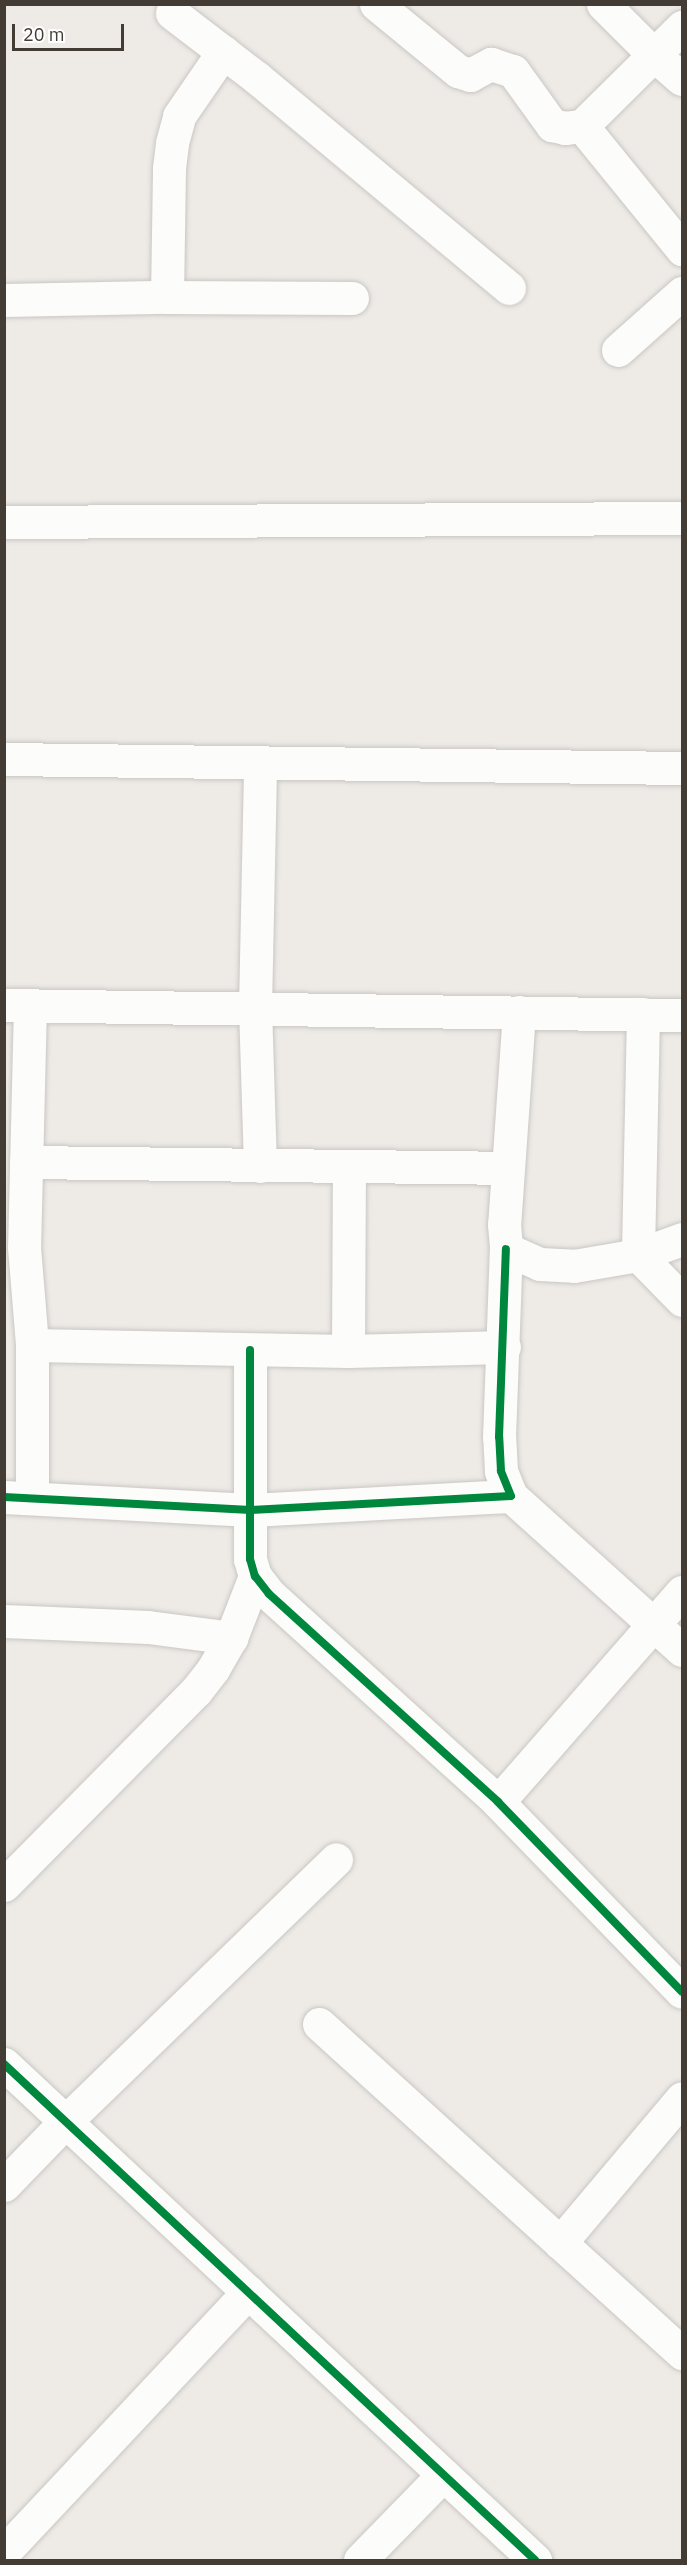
<!DOCTYPE html>
<style>
body{margin:0}
#map{position:relative;width:687px;height:2565px;overflow:hidden;background:#eeebe7;font-family:"IBM Plex Sans",sans-serif}
div>[style]{position:absolute}
[style*='--x']{left:calc(var(--x)*1px);top:calc(var(--y)*1px);width:calc(var(--w)*1px);rotate:calc(var(--a)*1deg)}
.roads{filter:drop-shadow(0 0 2px #cac7c3) drop-shadow(0 0 2px #cac7c3)}
.minor>*{height:33px;margin:-16.5px;padding:0 16.5px;transform-origin:16.5px;border-radius:16.5px;background:#fcfcfb}
.cycleway>*{height:8px;margin:-4px;padding:0 4px;transform-origin:4px;border-radius:4px;background:#00873e}
span{translate:-50% -50%;white-space:nowrap;text-align:center;line-height:1.15;-webkit-text-stroke:6px #fff;paint-order:stroke}
.frame{position:absolute;inset:0;border:6px solid #423c34;pointer-events:none}
.scale{position:absolute;left:12px;top:24px;width:112px;height:27px;box-sizing:border-box;border:3px solid #423c34;border-top:0;padding-left:8px;font-size:18px;line-height:21px;white-space:nowrap;color:#423c34;-webkit-text-stroke:4px #fff;paint-order:stroke}
</style>
<div id="map">
<div class="roads">
<div class="minor">
<div style="--x:376;--y:4;--w:106;--a:39.3"></div>
<div style="--x:458;--y:71;--w:13;--a:18"></div>
<div style="--x:470;--y:75;--w:24;--a:-28"></div>
<div style="--x:491;--y:64;--w:23;--a:18"></div>
<div style="--x:513;--y:71;--w:67;--a:54.2"></div>
<div style="--x:552;--y:125;--w:13;--a:13"></div>
<div style="--x:565;--y:128;--w:17;--a:-7"></div>
<div style="--x:582;--y:126;--w:141;--a:-44.7"></div>
<div style="--x:603;--y:4;--w:71;--a:45"></div>
<div style="--x:653;--y:54;--w:38;--a:41"></div>
<div style="--x:172;--y:13;--w:107;--a:37.4"></div>
<div style="--x:257;--y:78;--w:328;--a:39.8"></div>
<div style="--x:582;--y:126;--w:159;--a:50.9"></div>
<div style="--x:167;--y:297;--w:129;--a:-89.1"></div>
<div style="--x:169;--y:168;--w:25;--a:-83"></div>
<div style="--x:172;--y:143;--w:28;--a:-75"></div>
<div style="--x:179;--y:116;--w:78;--a:-55.5"></div>
<div style="--x:4;--y:300;--w:163;--a:-1.1"></div>
<div style="--x:167;--y:297;--w:185;--a:0.3"></div>
<div style="--x:618;--y:350;--w:86;--a:-41.7"></div>
<div style="--x:4;--y:522;--w:678;--a:-0.34"></div>
<div style="--x:4;--y:759;--w:678;--a:0.76"></div>
<div style="--x:4;--y:1005;--w:678;--a:0.85"></div>
<div style="--x:30;--y:1005;--w:242;--a:91.4"></div>
<div style="--x:24;--y:1247;--w:98;--a:85.3"></div>
<div style="--x:32;--y:1345;--w:153;--a:90"></div>
<div style="--x:519;--y:1012;--w:213;--a:94"></div>
<div style="--x:504;--y:1224;--w:25;--a:85"></div>
<div style="--x:506;--y:1249;--w:37;--a:24"></div>
<div style="--x:540;--y:1264;--w:34;--a:3"></div>
<div style="--x:574;--y:1266;--w:65;--a:-9.8"></div>
<div style="--x:638;--y:1255;--w:47;--a:-20"></div>
<div style="--x:643;--y:1014;--w:241;--a:91.2"></div>
<div style="--x:638;--y:1255;--w:63;--a:45.6"></div>
<div style="--x:26;--y:1162;--w:482;--a:0.7"></div>
<div style="--x:260;--y:1166;--w:158;--a:-91.8"></div>
<div style="--x:255;--y:1008;--w:245;--a:-88.8"></div>
<div style="--x:32;--y:1345;--w:316;--a:1.1"></div>
<div style="--x:348;--y:1351;--w:156;--a:-1.5"></div>
<div style="--x:250;--y:1350;--w:209;--a:90"></div>
<div style="--x:250;--y:1559;--w:18;--a:74"></div>
<div style="--x:255;--y:1576;--w:23;--a:52"></div>
<div style="--x:269;--y:1594;--w:309;--a:42.2"></div>
<div style="--x:498;--y:1802;--w:264;--a:45.9"></div>
<div style="--x:348;--y:1351;--w:183;--a:-89.7"></div>
<div style="--x:511;--y:1496;--w:230;--a:42"></div>
<div style="--x:4;--y:1497;--w:247;--a:3"></div>
<div style="--x:251;--y:1510;--w:260;--a:-3.1"></div>
<div style="--x:511;--y:1496;--w:27;--a:-112"></div>
<div style="--x:501;--y:1471;--w:34;--a:-93"></div>
<div style="--x:499;--y:1437;--w:188;--a:-87.9"></div>
<div style="--x:4;--y:1621;--w:144;--a:2.4"></div>
<div style="--x:148;--y:1627;--w:84;--a:7.5"></div>
<div style="--x:498;--y:1802;--w:279;--a:-48.8"></div>
<div style="--x:4;--y:1885;--w:273;--a:-45.3"></div>
<div style="--x:196;--y:1691;--w:28;--a:-52"></div>
<div style="--x:213;--y:1669;--w:36;--a:-60"></div>
<div style="--x:231;--y:1638;--w:66;--a:-68.8"></div>
<div style="--x:319;--y:2024;--w:490;--a:42.2"></div>
<div style="--x:4;--y:2064;--w:727;--a:43.05"></div>
<div style="--x:4;--y:2185;--w:89;--a:-45.9"></div>
<div style="--x:66;--y:2121;--w:376;--a:-44.1"></div>
<div style="--x:560;--y:2243;--w:189;--a:-49.9"></div>
<div style="--x:4;--y:2552;--w:357;--a:-46.8"></div>
<div style="--x:360;--y:2560;--w:119;--a:-45.7"></div>
</div>
</div>
<div class="cycleway">
<div style="--x:250;--y:1350;--w:209;--a:90"></div>
<div style="--x:250;--y:1559;--w:18;--a:74"></div>
<div style="--x:255;--y:1576;--w:23;--a:52"></div>
<div style="--x:269;--y:1594;--w:309;--a:42.2"></div>
<div style="--x:498;--y:1802;--w:264;--a:45.9"></div>
<div style="--x:4;--y:1497;--w:247;--a:3"></div>
<div style="--x:251;--y:1510;--w:260;--a:-3.1"></div>
<div style="--x:511;--y:1496;--w:27;--a:-112"></div>
<div style="--x:501;--y:1471;--w:34;--a:-93"></div>
<div style="--x:499;--y:1437;--w:188;--a:-87.9"></div>
<div style="--x:4;--y:2064;--w:727;--a:43.05"></div>
</div>
<div class="frame"></div>
<div class="scale">20 m</div>
</div>
